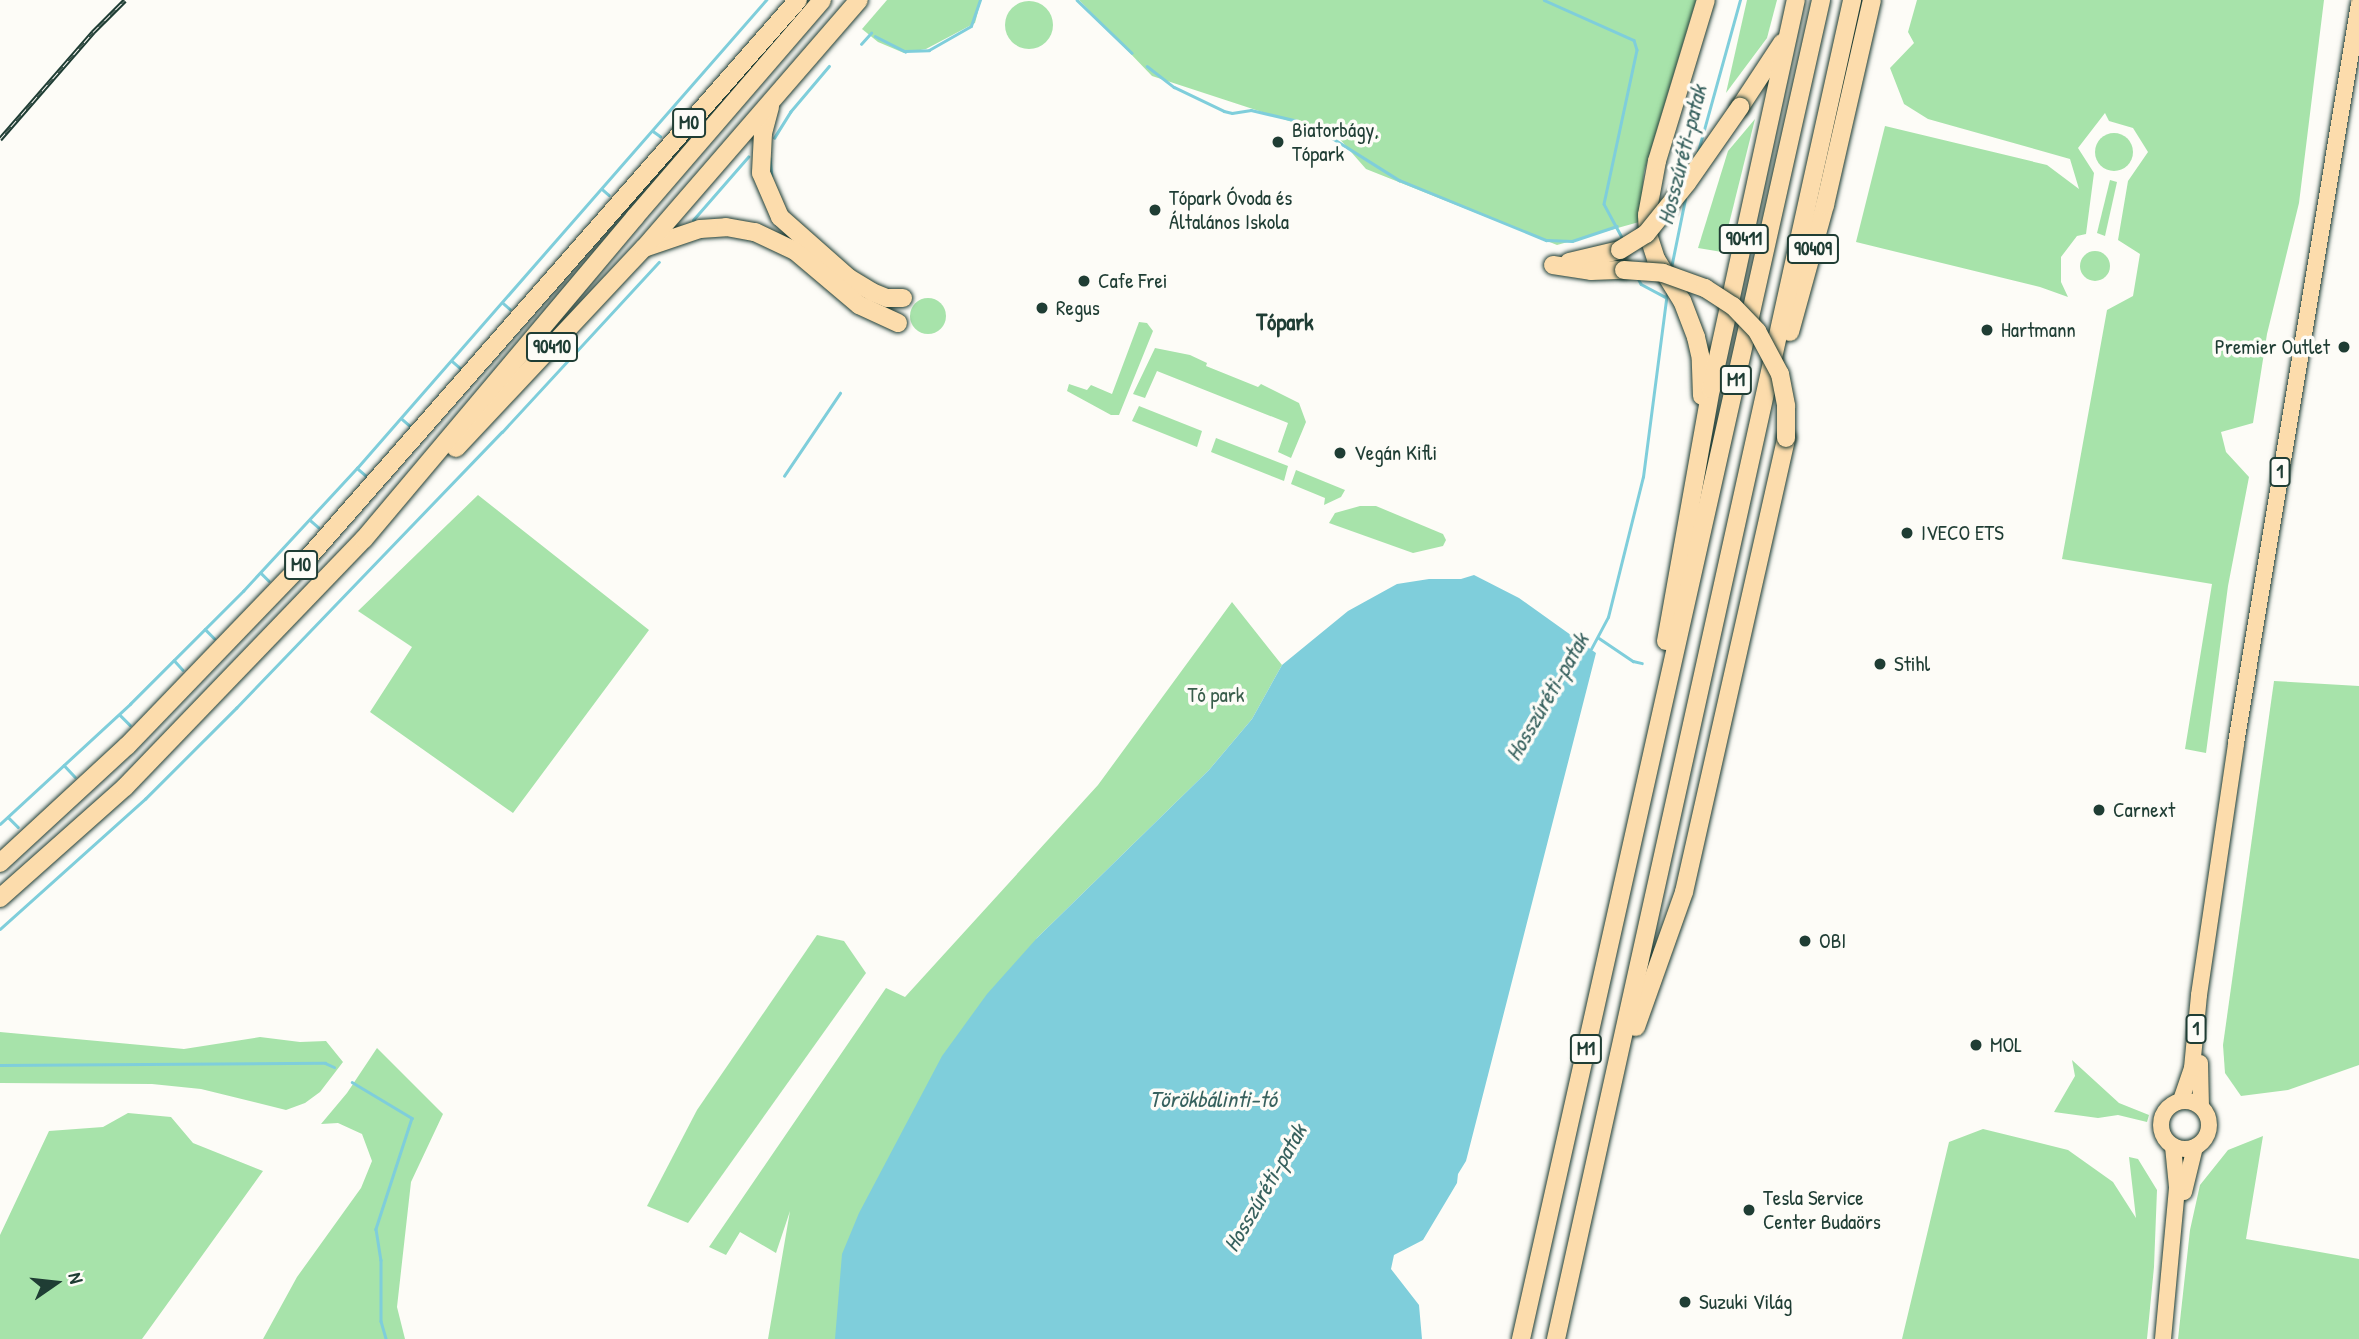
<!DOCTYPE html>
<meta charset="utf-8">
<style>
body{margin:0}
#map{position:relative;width:2359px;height:1339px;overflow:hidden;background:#fdfcf7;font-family:"Patrick Hand",sans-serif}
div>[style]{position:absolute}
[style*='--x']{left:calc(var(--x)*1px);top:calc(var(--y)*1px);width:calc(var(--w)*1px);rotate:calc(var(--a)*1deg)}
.green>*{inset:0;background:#a7e3aa}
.round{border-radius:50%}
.water>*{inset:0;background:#7fcedb}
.stream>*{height:2.5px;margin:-1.25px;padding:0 1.25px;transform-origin:1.25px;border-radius:1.25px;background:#7fcedb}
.roads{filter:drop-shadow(0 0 2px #1f3d34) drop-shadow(0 0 2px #1f3d34)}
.primary>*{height:16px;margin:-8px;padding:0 8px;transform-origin:8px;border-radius:8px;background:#fcdcac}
.primary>.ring{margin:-8px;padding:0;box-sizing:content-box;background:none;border:16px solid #fcdcac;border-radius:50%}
.highway>*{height:18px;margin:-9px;padding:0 9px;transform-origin:9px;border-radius:9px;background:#fcdcac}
.rail>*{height:5px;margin-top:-2.5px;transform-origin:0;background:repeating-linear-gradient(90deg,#fdfcf7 0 8px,#1f3d34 0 16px);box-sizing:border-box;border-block:2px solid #1f3d34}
.bridges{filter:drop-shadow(0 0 2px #1f3d34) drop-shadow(0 0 2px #1f3d34)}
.highway-bridge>*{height:18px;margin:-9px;padding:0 9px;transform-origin:9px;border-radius:9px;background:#fcdcac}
.dots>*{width:19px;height:19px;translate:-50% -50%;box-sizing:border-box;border:4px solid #fdfcf7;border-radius:50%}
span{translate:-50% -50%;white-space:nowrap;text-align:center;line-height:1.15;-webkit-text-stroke:7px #fdfcf7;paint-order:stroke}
.shield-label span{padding:2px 5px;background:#fdfcf7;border:2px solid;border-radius:5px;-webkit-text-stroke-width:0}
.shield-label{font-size:19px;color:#1f3d34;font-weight:700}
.poi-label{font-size:21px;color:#1f3d34}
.left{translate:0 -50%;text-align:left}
.right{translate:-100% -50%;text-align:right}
.park-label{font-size:21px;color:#3a5e4c}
.water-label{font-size:23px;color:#37615e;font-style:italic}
.neighbourhood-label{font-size:23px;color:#1f3d34;font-weight:700}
.north{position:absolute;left:21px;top:1248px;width:70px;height:70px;-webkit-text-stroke:5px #fdfcf7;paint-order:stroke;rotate:76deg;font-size:19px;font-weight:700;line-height:28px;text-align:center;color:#1f3d34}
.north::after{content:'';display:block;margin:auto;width:24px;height:32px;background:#1f3d34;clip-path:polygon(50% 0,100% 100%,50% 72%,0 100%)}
</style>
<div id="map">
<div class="green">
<div style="clip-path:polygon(887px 0,981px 0,975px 23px,926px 49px,904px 53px,878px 42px,862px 29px)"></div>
<div style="clip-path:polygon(1079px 0,1696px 0,1644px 172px,1639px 222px,1557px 245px,1366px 169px,1338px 137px,1152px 76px)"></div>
<div style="clip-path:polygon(1747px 0,1777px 0,1767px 38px,1726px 93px)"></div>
<div style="clip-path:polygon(1917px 0,2324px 0,2299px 203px,2267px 334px,2253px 423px,2221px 432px,2226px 452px,2249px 477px,2228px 586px,2206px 753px,2185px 749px,2212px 584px,2062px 559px,2107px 310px,2133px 296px,2140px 254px,2118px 240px,2128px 181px,2148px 152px,2133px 128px,2109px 121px,2105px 113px,2078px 148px,2094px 173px,2086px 234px,2077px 236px,2061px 257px,2061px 282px,2068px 297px,2040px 287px,1856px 242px,1885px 126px,2047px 165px,2079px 189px,2070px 159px,1928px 119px,1904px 104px,1890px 68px,1914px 43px,1908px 32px)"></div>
<div class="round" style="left:1005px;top:1px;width:48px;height:48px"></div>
<div style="clip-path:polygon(1755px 119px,1722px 252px,1698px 248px,1728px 151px)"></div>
<div class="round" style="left:2095px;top:133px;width:38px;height:38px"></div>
<div style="clip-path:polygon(2110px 180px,2117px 182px,2105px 236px,2097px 233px)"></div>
<div class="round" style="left:2080px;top:251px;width:30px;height:30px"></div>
<div class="round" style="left:910px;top:298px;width:36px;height:36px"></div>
<div style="clip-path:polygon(1139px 322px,1147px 323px,1153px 331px,1119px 415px,1111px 415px,1067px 391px,1069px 384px,1087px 390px,1091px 385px,1112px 394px)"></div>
<div style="clip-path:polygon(1155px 348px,1190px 355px,1207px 363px,1206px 366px,1258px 387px,1261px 384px,1299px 403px,1306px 422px,1291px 458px,1278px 452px,1288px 423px,1157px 371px,1145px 398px,1133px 394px)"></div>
<div style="clip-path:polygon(1139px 406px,1202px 431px,1197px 447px,1132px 421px)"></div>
<div style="clip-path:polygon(1216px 438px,1288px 466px,1284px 481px,1211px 452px)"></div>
<div style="clip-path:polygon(1296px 470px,1345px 490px,1341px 497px,1324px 505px,1325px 498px,1291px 484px)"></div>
<div style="clip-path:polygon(478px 495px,649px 630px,513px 813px,370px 712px,412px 647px,358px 611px)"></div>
<div style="clip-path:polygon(1360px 506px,1376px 506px,1443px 534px,1446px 540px,1443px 546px,1413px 553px,1329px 523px,1335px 513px)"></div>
<div style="clip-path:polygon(1232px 602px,1282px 665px,1252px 719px,1209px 770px,1037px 938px,838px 1339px,768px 1339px,790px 1211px,776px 1253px,740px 1232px,726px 1255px,709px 1247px,886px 988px,905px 997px,1098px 785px)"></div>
<div style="clip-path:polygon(2274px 681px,2359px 686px,2359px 1065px,2288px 1090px,2241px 1096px,2225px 1073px,2223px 1045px)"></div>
<div style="clip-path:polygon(817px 935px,844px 941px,866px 973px,688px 1223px,647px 1206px,697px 1110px)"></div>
<div style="clip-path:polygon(0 1032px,184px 1049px,260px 1037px,300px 1042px,326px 1041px,343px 1062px,320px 1092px,305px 1103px,286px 1110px,201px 1089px,152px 1084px,0 1083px)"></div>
<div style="clip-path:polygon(377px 1048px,443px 1114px,411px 1182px,397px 1307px,405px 1339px,263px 1339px,297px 1277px,361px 1188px,372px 1161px,362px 1134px,338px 1123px,321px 1124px,347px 1093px)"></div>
<div style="clip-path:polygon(2072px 1060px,2119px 1103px,2149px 1115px,2147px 1122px,2118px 1115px,2098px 1118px,2054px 1112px,2075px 1076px)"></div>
<div style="clip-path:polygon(128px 1113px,171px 1117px,193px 1143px,263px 1171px,142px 1339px,0 1339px,0 1235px,49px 1131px,103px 1127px)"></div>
<div style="clip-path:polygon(1983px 1129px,2068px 1150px,2113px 1182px,2136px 1218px,2129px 1157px,2138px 1159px,2157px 1190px,2154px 1267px,2147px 1339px,1902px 1339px,1949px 1142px)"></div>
<div style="clip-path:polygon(2263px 1136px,2246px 1239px,2359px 1259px,2359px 1339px,2178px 1339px,2190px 1230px,2200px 1185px,2228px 1150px)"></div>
</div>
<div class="water">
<div style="clip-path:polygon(1474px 575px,1519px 598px,1596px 653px,1466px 1161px,1458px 1174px,1457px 1183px,1423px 1240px,1394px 1255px,1391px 1269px,1419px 1305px,1422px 1339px,835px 1339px,842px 1254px,859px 1213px,942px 1056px,987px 994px,1037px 938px,1209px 770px,1252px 719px,1282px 665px,1348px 611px,1397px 584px,1429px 579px,1461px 579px)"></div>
</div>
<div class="stream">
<div style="--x:1077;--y:0;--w:76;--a:43.9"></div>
<div style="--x:1544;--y:0;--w:98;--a:24"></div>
<div style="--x:1634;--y:40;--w:10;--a:73"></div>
<div style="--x:1637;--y:50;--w:157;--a:102.1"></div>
<div style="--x:1604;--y:204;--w:42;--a:61.6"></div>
<div style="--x:875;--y:36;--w:34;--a:27"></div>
<div style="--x:905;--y:51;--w:24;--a:-2"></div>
<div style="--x:929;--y:50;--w:48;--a:-29.7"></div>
<div style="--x:971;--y:26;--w:28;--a:-71"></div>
<div style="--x:861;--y:44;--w:15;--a:-48"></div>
<div style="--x:1147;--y:66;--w:34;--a:38"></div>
<div style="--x:1174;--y:87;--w:55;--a:25.6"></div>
<div style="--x:1224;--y:111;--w:8;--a:14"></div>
<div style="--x:1232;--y:113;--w:19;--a:-9"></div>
<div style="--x:1251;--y:110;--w:48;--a:13.2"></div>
<div style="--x:1318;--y:129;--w:96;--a:32.2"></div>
<div style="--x:1399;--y:180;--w:159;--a:22.2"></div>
<div style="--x:1546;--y:240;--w:26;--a:2"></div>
<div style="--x:1572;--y:241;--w:47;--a:-18.4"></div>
<div style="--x:653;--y:131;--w:9;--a:36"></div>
<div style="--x:774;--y:138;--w:31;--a:-58"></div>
<div style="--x:790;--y:112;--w:60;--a:-49.7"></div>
<div style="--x:1697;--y:155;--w:161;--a:-74.5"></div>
<div style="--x:770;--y:158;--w:18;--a:84"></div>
<div style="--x:602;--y:189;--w:9;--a:41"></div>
<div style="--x:693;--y:220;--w:84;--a:-48.9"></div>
<div style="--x:1671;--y:268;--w:70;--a:-78.5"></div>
<div style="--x:1639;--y:280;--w:4;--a:63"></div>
<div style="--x:1641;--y:284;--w:27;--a:28"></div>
<div style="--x:503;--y:303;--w:9;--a:41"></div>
<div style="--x:452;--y:361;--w:11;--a:41"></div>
<div style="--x:402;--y:419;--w:11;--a:41"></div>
<div style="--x:357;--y:468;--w:11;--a:41"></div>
<div style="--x:784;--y:476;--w:100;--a:-56"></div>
<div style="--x:310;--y:520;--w:11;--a:41"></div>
<div style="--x:261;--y:573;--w:11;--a:45"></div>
<div style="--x:205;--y:629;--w:13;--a:45"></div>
<div style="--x:1599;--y:638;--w:41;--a:34.1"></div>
<div style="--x:1633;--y:661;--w:9;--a:13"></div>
<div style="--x:1591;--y:649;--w:36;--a:-62"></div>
<div style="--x:1608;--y:617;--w:144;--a:-76"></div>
<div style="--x:1643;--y:477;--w:187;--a:-82.6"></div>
<div style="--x:174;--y:660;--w:13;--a:48"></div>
<div style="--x:120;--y:715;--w:14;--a:45"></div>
<div style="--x:64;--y:765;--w:16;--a:47"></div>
<div style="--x:8;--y:817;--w:14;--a:45"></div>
<div style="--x:0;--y:824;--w:177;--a:-42.7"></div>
<div style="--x:130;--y:704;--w:160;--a:-45"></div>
<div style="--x:243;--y:591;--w:168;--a:-47.2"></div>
<div style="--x:357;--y:468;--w:622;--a:-48.85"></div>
<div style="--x:0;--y:929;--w:195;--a:-41.9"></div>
<div style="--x:145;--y:799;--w:129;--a:-45"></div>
<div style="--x:236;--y:708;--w:383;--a:-46.1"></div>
<div style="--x:502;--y:432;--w:231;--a:-47.3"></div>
<div style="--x:0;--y:1065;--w:325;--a:-0.4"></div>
<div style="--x:325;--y:1063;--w:10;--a:24"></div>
<div style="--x:352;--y:1082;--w:70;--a:31"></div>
<div style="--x:412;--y:1118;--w:117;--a:108"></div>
<div style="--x:376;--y:1229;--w:31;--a:81"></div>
<div style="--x:381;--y:1260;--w:61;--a:90"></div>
<div style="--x:381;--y:1321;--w:19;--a:74"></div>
</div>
<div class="roads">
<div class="primary">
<div style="--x:2200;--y:1063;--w:43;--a:88.7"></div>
<div style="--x:2181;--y:1100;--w:34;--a:-71"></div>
<div style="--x:2192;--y:1068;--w:73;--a:-84.5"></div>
<div style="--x:2199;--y:995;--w:255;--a:-81.6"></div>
<div style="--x:2236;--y:743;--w:749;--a:-80.55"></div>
<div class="ring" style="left:2161px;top:1101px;width:32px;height:32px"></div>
<div style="--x:2184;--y:1192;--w:46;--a:-76.3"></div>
<div style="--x:2163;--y:1339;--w:153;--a:-84.7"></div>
<div style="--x:2177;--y:1187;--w:41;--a:-95.6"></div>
</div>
<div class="highway">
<div style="--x:770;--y:107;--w:27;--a:105"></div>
<div style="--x:763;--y:133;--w:40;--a:92.9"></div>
<div style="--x:761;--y:173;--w:48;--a:66.6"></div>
<div style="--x:780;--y:217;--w:92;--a:41.5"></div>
<div style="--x:849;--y:278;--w:27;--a:31"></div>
<div style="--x:872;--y:292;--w:16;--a:22"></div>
<div style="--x:887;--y:298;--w:16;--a:0"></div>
<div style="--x:1740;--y:107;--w:77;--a:-56.7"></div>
<div style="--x:644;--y:248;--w:59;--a:-18.7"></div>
<div style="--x:700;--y:229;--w:26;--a:-4"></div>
<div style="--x:726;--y:227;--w:29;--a:10"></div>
<div style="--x:755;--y:232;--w:44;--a:25.4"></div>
<div style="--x:795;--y:251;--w:84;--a:40.2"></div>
<div style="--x:859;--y:305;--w:43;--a:24.8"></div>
<div style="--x:1569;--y:262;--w:52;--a:-13.2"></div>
<div style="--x:1553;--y:265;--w:38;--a:9"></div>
<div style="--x:1591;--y:271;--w:33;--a:-2"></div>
<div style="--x:1790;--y:332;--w:132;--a:-74.6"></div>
<div style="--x:1825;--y:205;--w:210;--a:-77.1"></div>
<div style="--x:1702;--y:396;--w:37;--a:-92"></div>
<div style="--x:1701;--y:359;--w:23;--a:-103"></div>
<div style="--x:1696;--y:337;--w:39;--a:-111"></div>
<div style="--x:1682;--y:301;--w:49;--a:-121.8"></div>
<div style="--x:1656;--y:259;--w:26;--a:-108"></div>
<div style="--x:1648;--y:234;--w:19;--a:-93"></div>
<div style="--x:1647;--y:215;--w:55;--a:-79.5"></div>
<div style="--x:1657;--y:161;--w:168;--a:-73.1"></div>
<div style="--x:456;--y:448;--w:274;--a:-46.8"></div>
<div style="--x:644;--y:248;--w:328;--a:-49.1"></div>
<div style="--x:1666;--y:641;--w:256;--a:-79.9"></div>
<div style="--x:1711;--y:389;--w:398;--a:-77.7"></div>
<div style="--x:0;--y:863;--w:173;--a:-42.7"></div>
<div style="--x:127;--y:746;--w:260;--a:-46.1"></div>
<div style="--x:307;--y:559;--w:744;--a:-48.71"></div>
<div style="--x:0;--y:898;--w:167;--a:-41.6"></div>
<div style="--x:125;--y:787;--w:344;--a:-46.1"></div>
<div style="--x:364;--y:539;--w:421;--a:-49.9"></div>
<div style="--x:635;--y:217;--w:286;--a:-49.2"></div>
<div style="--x:1636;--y:1027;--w:143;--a:-70.4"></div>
<div style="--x:1684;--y:892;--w:465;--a:-77.3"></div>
<div style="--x:1521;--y:1339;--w:1372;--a:-77.37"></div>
<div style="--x:1556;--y:1339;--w:1371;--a:-77.53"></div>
</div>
</div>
<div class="rail">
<div style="--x:0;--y:139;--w:142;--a:-49"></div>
<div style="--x:93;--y:32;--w:45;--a:-45"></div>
</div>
<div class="bridges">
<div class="highway-bridge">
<div style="--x:1620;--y:250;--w:31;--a:-32"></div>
<div style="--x:1646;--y:234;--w:65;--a:-51.2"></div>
<div style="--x:1687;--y:183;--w:93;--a:-55.1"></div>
<div style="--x:1624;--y:270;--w:39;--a:4"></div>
<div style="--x:1663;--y:273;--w:45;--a:19.7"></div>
<div style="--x:1705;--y:288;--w:33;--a:33"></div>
<div style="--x:1733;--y:306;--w:35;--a:46"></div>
<div style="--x:1757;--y:331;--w:49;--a:61.9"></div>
<div style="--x:1780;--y:374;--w:33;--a:79"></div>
<div style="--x:1786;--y:406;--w:32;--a:90"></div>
</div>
</div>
<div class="dots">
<div style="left:1278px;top:142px;background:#1f3d34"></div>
<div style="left:1155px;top:210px;background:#1f3d34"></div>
<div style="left:1084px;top:281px;background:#1f3d34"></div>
<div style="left:1042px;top:308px;background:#1f3d34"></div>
<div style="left:1987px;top:330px;background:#1f3d34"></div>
<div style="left:2344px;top:347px;background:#1f3d34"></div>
<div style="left:1340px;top:453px;background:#1f3d34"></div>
<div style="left:1907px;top:533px;background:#1f3d34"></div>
<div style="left:1880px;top:664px;background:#1f3d34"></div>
<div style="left:2099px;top:810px;background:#1f3d34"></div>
<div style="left:1805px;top:941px;background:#1f3d34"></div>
<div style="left:1976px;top:1045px;background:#1f3d34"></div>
<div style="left:1749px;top:1210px;background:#1f3d34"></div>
<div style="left:1685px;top:1302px;background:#1f3d34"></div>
</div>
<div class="shield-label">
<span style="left:689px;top:123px">M0</span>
<span style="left:1744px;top:239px">90411</span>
<span style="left:1813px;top:249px">90409</span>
<span style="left:552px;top:347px">90410</span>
<span style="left:1736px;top:380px">M1</span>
<span style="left:2280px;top:472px">1</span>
<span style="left:301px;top:565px">M0</span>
<span style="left:2196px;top:1029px">1</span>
<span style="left:1586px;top:1049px">M1</span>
</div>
<div class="poi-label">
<span class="left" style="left:1292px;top:142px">Biatorbágy,<br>Tópark</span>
<span class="left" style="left:1169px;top:210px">Tópark Óvoda és<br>Általános Iskola</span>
<span class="left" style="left:1098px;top:281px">Cafe Frei</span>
<span class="left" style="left:1056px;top:308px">Regus</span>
<span class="left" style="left:2001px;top:330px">Hartmann</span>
<span class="right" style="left:2330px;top:347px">Premier Outlet</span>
<span class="left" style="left:1354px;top:453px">Vegán Kifli</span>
<span class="left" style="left:1921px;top:533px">IVECO ETS</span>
<span class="left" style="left:1894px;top:664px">Stihl</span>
<span class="left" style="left:2113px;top:810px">Carnext</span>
<span class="left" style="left:1819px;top:941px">OBI</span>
<span class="left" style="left:1990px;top:1045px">MOL</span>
<span class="left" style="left:1763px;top:1210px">Tesla Service<br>Center Budaörs</span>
<span class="left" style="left:1699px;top:1302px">Suzuki Világ</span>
</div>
<div class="park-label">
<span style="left:1216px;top:695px">Tó park</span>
</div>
<div class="water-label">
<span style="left:1682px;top:155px;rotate:-76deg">Hosszúréti-patak</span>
<span style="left:1547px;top:697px;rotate:-60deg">Hosszúréti-patak</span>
<span style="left:1213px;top:1099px">Törökbálinti-tó</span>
<span style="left:1265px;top:1188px;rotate:-60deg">Hosszúréti-patak</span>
</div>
<div class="neighbourhood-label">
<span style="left:1285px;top:322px">Tópark</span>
</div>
<div class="north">N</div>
</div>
